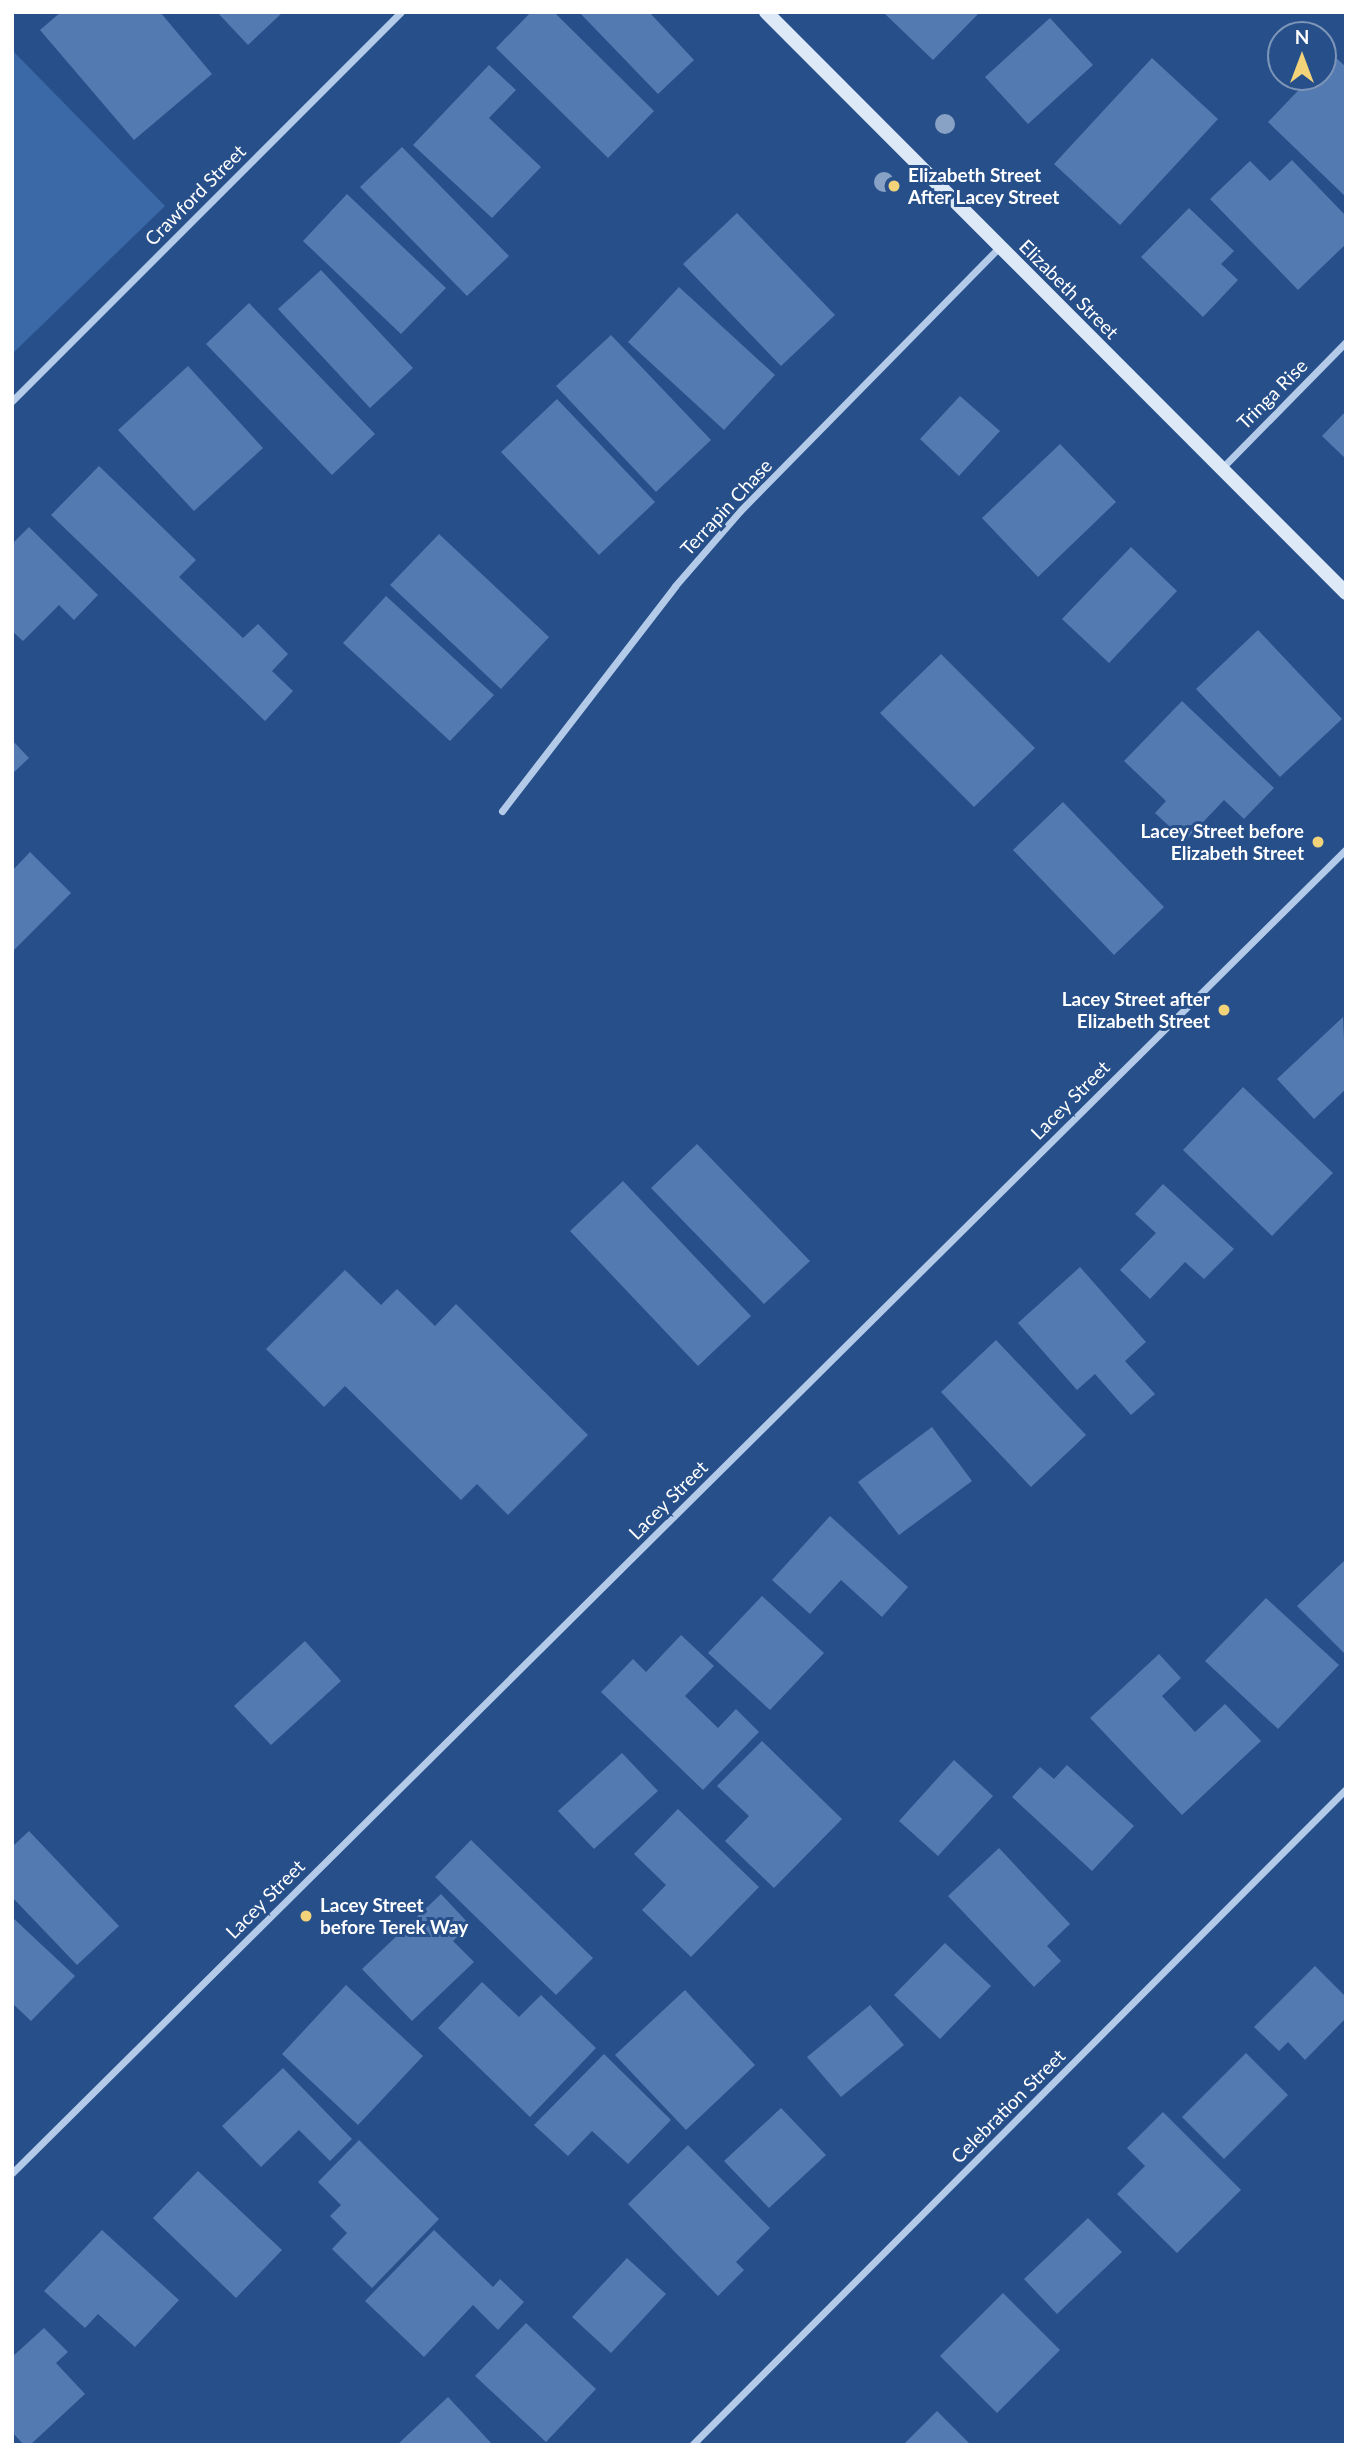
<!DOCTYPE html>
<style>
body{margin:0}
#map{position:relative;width:1358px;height:2457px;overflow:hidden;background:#274f89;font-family:Lato,sans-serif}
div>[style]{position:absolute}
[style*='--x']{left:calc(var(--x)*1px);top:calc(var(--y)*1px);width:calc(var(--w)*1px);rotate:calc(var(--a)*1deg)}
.green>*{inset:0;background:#3b68a6}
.building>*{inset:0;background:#537bb2}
.street>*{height:7px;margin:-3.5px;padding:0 3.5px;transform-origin:3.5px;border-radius:3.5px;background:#b4cae9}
.secondary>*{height:14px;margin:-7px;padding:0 7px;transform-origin:7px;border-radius:7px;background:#dee9f8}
.trees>*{width:20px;height:20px;margin:-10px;border-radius:50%;background:#88a2c6}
.dots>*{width:19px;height:19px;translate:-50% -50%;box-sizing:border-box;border:4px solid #274f89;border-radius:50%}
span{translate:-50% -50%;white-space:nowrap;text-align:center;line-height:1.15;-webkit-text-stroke:6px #274f89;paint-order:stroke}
.poi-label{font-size:19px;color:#fff;font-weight:700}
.left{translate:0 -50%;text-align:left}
.right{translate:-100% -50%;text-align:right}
.street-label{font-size:19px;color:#fff}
.frame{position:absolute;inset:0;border:14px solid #fff;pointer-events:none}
.north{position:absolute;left:1267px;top:21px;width:70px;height:70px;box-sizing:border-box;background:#274f89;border:2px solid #7d95b8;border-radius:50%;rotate:0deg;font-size:19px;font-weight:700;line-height:28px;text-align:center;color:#fff}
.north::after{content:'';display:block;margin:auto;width:24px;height:32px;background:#f2d379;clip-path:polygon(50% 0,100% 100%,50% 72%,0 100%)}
</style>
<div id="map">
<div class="green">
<div style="clip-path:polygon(12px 50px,165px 206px,12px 354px)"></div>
</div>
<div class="building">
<div style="clip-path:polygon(61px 12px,160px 12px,212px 74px,134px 140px,40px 30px)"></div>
<div style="clip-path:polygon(217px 12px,283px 12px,248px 45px)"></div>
<div style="clip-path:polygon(531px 12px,554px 12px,654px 111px,608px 158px,496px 48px)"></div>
<div style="clip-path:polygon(579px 12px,649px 12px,694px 60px,658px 94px)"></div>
<div style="clip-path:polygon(883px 12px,980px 12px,933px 60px)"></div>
<div style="clip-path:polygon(1050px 18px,1093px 65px,1028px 124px,985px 77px)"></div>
<div style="clip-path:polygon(1333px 55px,1346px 67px,1346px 197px,1268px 122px,1311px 77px,1323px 77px,1323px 65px)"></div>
<div style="clip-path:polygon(1152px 58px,1218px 119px,1120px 225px,1054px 164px)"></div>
<div style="clip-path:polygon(489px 65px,516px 90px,489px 118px,541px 167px,492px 218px,413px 145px)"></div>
<div style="clip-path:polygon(402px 147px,509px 256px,467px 296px,360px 187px)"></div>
<div style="clip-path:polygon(1292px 160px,1346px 216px,1346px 244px,1298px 290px,1210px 199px,1250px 161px,1270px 181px)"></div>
<div style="clip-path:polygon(347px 194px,446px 288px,401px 334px,303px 241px)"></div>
<div style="clip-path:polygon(1189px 208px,1234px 251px,1221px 264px,1238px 280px,1203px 317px,1141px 257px)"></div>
<div style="clip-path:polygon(737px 213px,835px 315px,781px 366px,683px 264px)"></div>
<div style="clip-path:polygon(321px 270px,413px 368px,370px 408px,278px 309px)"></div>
<div style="clip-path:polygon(679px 287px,775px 375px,724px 430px,628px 342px)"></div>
<div style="clip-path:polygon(249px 303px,375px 434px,332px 475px,206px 344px)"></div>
<div style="clip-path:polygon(611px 335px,711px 440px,656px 492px,556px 386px)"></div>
<div style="clip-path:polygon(188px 366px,263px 448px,194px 511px,118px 430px)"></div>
<div style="clip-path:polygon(960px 396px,1000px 431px,959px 476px,920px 439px)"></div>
<div style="clip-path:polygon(557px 399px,655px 502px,599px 555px,501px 452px)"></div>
<div style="clip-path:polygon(1346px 411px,1346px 459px,1322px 436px)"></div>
<div style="clip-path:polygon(1060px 444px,1116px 502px,1038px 577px,982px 518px)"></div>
<div style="clip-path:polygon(99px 466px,196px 560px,179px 577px,243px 638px,258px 624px,288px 654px,272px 671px,293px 691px,265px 721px,51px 515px)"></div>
<div style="clip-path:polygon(29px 527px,98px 595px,74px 620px,59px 605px,23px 641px,12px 631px,12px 544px)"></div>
<div style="clip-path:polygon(439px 534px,549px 637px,501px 689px,390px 585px)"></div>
<div style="clip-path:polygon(1131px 547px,1177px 591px,1109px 663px,1062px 619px)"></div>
<div style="clip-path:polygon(386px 596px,494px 695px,450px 741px,343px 643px)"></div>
<div style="clip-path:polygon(1258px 630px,1342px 719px,1280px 777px,1196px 689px)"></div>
<div style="clip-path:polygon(941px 654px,1035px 748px,974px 807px,880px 713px)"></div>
<div style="clip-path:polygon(1182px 701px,1274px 788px,1244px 819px,1224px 800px,1185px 841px,1155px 813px,1166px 801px,1124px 761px)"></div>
<div style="clip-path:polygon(12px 740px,29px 758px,12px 774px)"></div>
<div style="clip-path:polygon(1063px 802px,1164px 907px,1114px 955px,1013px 850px)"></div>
<div style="clip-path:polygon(30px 852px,71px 893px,12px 952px,12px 871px)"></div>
<div style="clip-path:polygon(1343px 1017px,1346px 1089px,1314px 1119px,1277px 1079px)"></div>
<div style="clip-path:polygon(1243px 1087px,1333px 1173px,1272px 1236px,1183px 1150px)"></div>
<div style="clip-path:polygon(697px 1144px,810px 1261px,764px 1304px,651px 1188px)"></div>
<div style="clip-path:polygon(623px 1181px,751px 1316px,698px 1366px,570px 1231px)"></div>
<div style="clip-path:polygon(1163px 1184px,1234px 1249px,1204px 1279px,1185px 1262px,1150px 1299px,1120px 1270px,1156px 1233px,1135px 1214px)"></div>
<div style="clip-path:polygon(1080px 1267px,1146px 1342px,1125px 1361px,1155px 1394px,1131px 1415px,1095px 1374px,1077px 1390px,1018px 1323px)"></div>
<div style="clip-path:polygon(345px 1270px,381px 1305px,397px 1289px,435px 1326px,456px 1304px,588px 1435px,508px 1515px,477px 1484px,461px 1500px,345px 1386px,324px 1407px,266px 1349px)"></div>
<div style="clip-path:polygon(996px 1340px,1086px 1435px,1031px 1487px,941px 1392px)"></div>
<div style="clip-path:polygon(932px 1427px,972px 1481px,899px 1535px,858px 1482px)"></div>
<div style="clip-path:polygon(830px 1516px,908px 1587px,882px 1617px,841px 1580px,810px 1614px,772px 1580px)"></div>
<div style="clip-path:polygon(1346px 1559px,1346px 1655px,1297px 1606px)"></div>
<div style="clip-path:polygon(762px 1596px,824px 1653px,770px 1710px,708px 1653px)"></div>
<div style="clip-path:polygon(1266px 1598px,1339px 1665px,1278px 1729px,1205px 1661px)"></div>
<div style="clip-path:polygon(681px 1635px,714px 1666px,685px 1696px,718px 1728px,736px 1709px,759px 1732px,703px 1790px,601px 1692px,633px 1659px,646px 1672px)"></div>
<div style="clip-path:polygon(305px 1641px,341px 1681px,271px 1745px,234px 1706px)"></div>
<div style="clip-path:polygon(1159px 1654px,1181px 1678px,1162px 1696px,1195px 1732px,1225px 1704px,1261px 1741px,1182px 1815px,1090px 1718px)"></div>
<div style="clip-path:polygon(762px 1741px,842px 1819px,774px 1888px,725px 1841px,749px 1816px,717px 1786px)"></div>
<div style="clip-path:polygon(622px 1753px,658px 1791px,594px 1849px,558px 1811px)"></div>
<div style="clip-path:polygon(954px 1760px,993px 1796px,938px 1856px,899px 1821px)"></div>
<div style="clip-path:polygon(1067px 1765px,1134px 1826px,1092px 1871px,1012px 1797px,1040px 1767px,1054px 1779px)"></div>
<div style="clip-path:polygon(678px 1809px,759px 1887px,691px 1957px,642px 1910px,666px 1885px,634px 1854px)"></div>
<div style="clip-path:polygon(29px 1831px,119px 1926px,77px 1965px,12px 1897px,12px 1847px)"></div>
<div style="clip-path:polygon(471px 1840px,593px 1958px,556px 1995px,435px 1877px)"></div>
<div style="clip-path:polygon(999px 1848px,1070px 1924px,1047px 1946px,1061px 1961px,1034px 1987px,948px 1896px)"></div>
<div style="clip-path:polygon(441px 1894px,470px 1925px,453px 1941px,474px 1962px,412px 2021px,362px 1969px)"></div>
<div style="clip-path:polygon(12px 1917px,75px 1976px,31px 2021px,12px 2003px)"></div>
<div style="clip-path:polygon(945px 1943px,991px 1986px,940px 2039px,894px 1995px)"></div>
<div style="clip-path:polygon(1315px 1966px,1346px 1997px,1346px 2018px,1305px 2060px,1288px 2042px,1279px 2051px,1254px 2027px)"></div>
<div style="clip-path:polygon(482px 1982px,519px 2017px,541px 1995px,596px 2048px,530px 2117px,438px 2028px)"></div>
<div style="clip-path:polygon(346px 1985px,423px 2056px,358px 2125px,282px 2054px)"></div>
<div style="clip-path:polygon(685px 1990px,755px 2065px,686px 2130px,615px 2055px)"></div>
<div style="clip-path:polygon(870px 2005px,904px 2045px,841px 2097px,807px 2057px)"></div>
<div style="clip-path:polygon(1246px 2053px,1288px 2095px,1224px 2159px,1182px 2117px)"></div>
<div style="clip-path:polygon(604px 2054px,671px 2120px,628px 2164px,592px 2131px,568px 2156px,534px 2125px)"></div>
<div style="clip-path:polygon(283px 2068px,352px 2139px,330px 2161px,299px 2130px,261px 2167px,222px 2126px)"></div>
<div style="clip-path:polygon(781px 2108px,826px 2155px,769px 2208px,724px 2161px)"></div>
<div style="clip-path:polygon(1163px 2112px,1241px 2190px,1177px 2253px,1117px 2194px,1145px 2166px,1127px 2148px)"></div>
<div style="clip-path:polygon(359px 2140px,439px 2219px,372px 2288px,332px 2249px,347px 2233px,330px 2216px,341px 2205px,318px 2182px)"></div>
<div style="clip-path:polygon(688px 2145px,770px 2228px,736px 2262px,744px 2270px,718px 2296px,628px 2204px)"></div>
<div style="clip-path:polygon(198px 2171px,282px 2250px,236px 2298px,153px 2218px)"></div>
<div style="clip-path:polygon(1088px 2218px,1122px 2252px,1057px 2314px,1024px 2279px)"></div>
<div style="clip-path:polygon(102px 2230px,179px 2300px,135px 2347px,98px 2314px,85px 2328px,44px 2291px)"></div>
<div style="clip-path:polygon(434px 2230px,493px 2287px,500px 2279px,524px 2302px,498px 2330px,473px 2305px,424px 2357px,365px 2301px)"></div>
<div style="clip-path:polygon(627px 2258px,666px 2294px,611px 2353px,572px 2317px)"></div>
<div style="clip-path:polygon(1003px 2293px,1060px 2350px,997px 2413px,940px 2356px)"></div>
<div style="clip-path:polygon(526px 2323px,596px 2389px,546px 2442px,475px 2376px)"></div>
<div style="clip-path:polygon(44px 2328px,68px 2352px,56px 2363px,85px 2394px,30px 2445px,24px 2445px,12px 2432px,12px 2357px)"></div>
<div style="clip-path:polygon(448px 2397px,493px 2445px,397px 2445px)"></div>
<div style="clip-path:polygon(937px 2411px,971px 2445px,903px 2445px)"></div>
</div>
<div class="street">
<div style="--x:12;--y:401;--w:550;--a:-45"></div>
<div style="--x:1222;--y:468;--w:177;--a:-45.5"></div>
<div style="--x:502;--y:811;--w:284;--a:-52.4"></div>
<div style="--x:675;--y:586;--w:99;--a:-49.1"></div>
<div style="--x:740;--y:511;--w:370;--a:-45.5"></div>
<div style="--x:12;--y:2173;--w:1880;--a:-44.78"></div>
<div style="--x:692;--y:2445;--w:926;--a:-45.09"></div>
</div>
<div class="secondary">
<div style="--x:766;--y:12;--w:821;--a:45.05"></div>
</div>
<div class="trees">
<div style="left:945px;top:124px"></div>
<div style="left:884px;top:182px"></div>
</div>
<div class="dots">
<div style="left:894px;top:186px;background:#f2d379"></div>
<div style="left:1318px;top:842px;background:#f2d379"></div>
<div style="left:1224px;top:1010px;background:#f2d379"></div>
<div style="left:306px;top:1916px;background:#f2d379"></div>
</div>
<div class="poi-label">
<span class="left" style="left:908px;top:186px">Elizabeth Street<br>After Lacey Street</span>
<span class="right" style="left:1304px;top:842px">Lacey Street before<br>Elizabeth Street</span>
<span class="right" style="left:1210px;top:1010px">Lacey Street after<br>Elizabeth Street</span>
<span class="left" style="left:320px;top:1916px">Lacey Street<br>before Terek Way</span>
</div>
<div class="street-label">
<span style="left:195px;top:195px;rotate:-45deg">Crawford Street</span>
<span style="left:1069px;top:289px;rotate:45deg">Elizabeth Street</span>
<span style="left:1272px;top:394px;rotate:-45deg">Tringa Rise</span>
<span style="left:726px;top:507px;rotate:-47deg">Terrapin Chase</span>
<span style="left:1070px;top:1100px;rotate:-45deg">Lacey Street</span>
<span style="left:668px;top:1500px;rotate:-45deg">Lacey Street</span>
<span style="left:265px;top:1899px;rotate:-45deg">Lacey Street</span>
<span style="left:1008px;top:2106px;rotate:-45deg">Celebration Street</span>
</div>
<div class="frame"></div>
<div class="north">N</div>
</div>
